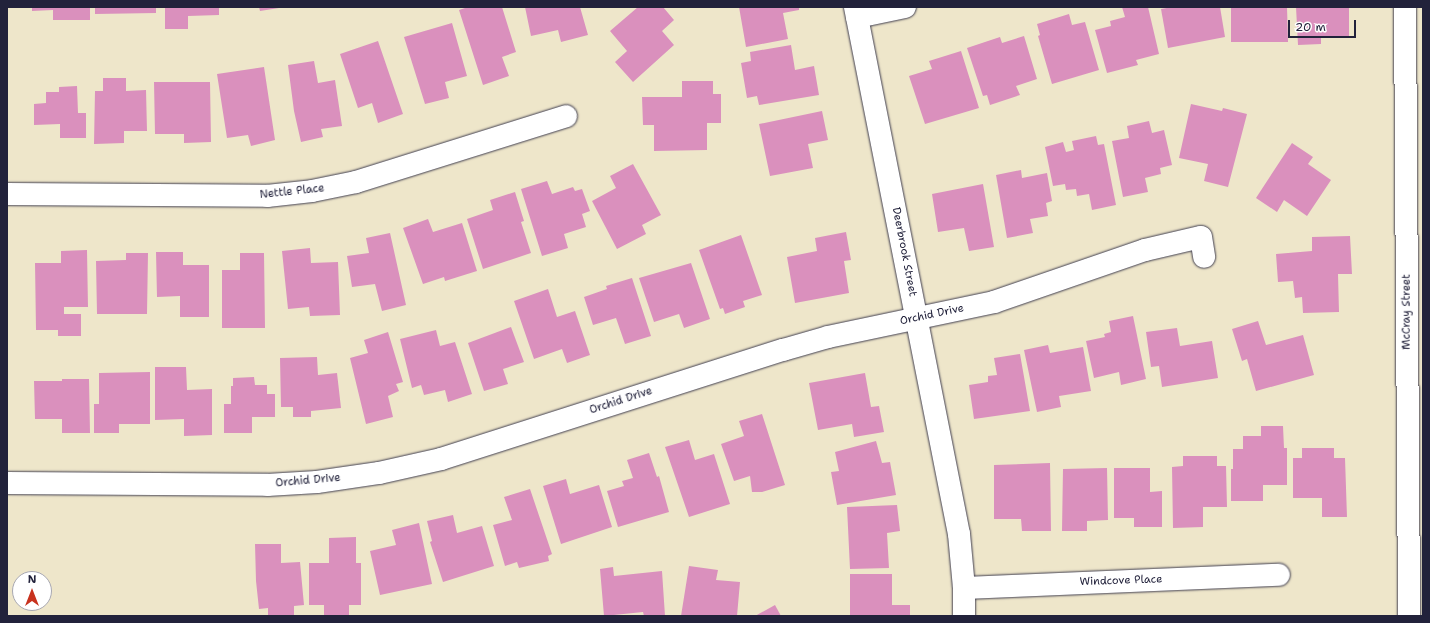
<!DOCTYPE html>
<style>
body{margin:0}
#map{position:relative;width:1430px;height:623px;overflow:hidden;background:#eee6ca;font-family:"Shantell Sans",sans-serif}
div>[style]{position:absolute}
[style*='--x']{left:calc(var(--x)*1px);top:calc(var(--y)*1px);width:calc(var(--w)*1px);rotate:calc(var(--a)*1deg)}
.building>*{inset:0;background:#da90bd}
.roads{filter:drop-shadow(0 0 1px #413f50) drop-shadow(0 0 1px #413f50)}
.minor>*{height:22px;margin:-11px;padding:0 11px;transform-origin:11px;border-radius:11px;background:#fff}
span{translate:-50% -50%;white-space:nowrap;text-align:center;line-height:1.15;-webkit-text-stroke:3.5px #fff;paint-order:stroke}
.street-label{font-size:11px;color:#22223b}
.frame{position:absolute;inset:0;border:8px solid #22223b;pointer-events:none}
.north{position:absolute;left:12px;top:571px;width:40px;height:40px;box-sizing:border-box;background:#fff;border:1px solid #a7a7b1;border-radius:50%;rotate:0deg;font-size:11px;font-weight:700;line-height:16px;text-align:center;color:#22223b}
.north::after{content:'';display:block;margin:auto;width:14px;height:18px;background:#c8321e;clip-path:polygon(50% 0,100% 100%,50% 72%,0 100%)}
.scale{position:absolute;left:1288px;top:20px;width:68px;height:18px;box-sizing:border-box;border:2px solid #22223b;border-top:0;padding-left:5px;font-size:12px;line-height:14px;white-space:nowrap;color:#22223b;-webkit-text-stroke:3px #fff;paint-order:stroke}
</style>
<div id="map">
<div class="building">
<div style="clip-path:polygon(32px 7px,90px 7px,90px 20px,53px 20px,53px 10px,32px 11px)"></div>
<div style="clip-path:polygon(95px 7px,156px 7px,156px 13px,95px 14px)"></div>
<div style="clip-path:polygon(165px 7px,219px 7px,219px 15px,188px 16px,188px 29px,165px 29px)"></div>
<div style="clip-path:polygon(259px 7px,279px 7px,279px 8px,260px 11px)"></div>
<div style="clip-path:polygon(468px 7px,502px 7px,516px 52px,502px 57px,509px 76px,483px 85px,459px 10px)"></div>
<div style="clip-path:polygon(525px 7px,580px 7px,588px 35px,561px 42px,558px 30px,531px 36px)"></div>
<div style="clip-path:polygon(638px 7px,663px 7px,674px 20px,662px 31px,674px 45px,633px 82px,615px 62px,627px 51px,610px 31px)"></div>
<div style="clip-path:polygon(739px 7px,799px 7px,799px 10px,783px 13px,788px 39px,746px 47px)"></div>
<div style="clip-path:polygon(1122px 7px,1148px 7px,1159px 54px,1136px 60px,1138px 65px,1107px 73px,1095px 30px,1111px 26px,1110px 21px,1125px 17px)"></div>
<div style="clip-path:polygon(1172px 7px,1220px 7px,1225px 37px,1168px 48px,1161px 9px)"></div>
<div style="clip-path:polygon(1231px 7px,1287px 7px,1288px 42px,1231px 42px)"></div>
<div style="clip-path:polygon(1296px 7px,1349px 7px,1349px 36px,1321px 36px,1321px 44px,1298px 45px)"></div>
<div style="clip-path:polygon(1069px 14px,1072px 25px,1085px 22px,1099px 70px,1052px 84px,1038px 36px,1040px 35px,1037px 24px)"></div>
<div style="clip-path:polygon(452px 23px,467px 76px,445px 82px,449px 98px,425px 104px,404px 37px)"></div>
<div style="clip-path:polygon(1024px 36px,1037px 79px,1016px 86px,1020px 95px,990px 105px,987px 95px,983px 96px,967px 48px,1000px 37px,1002px 43px)"></div>
<div style="clip-path:polygon(378px 41px,403px 114px,378px 123px,372px 103px,358px 108px,340px 54px)"></div>
<div style="clip-path:polygon(791px 45px,795px 70px,814px 66px,819px 95px,759px 105px,757px 96px,747px 98px,741px 63px,751px 61px,750px 52px)"></div>
<div style="clip-path:polygon(961px 51px,979px 108px,925px 124px,909px 76px,932px 69px,929px 61px)"></div>
<div style="clip-path:polygon(314px 61px,318px 83px,335px 80px,342px 126px,321px 129px,323px 137px,301px 142px,294px 111px,288px 65px)"></div>
<div style="clip-path:polygon(264px 67px,275px 140px,251px 146px,248px 135px,227px 138px,217px 74px)"></div>
<div style="clip-path:polygon(103px 78px,126px 78px,126px 91px,146px 90px,147px 131px,124px 131px,124px 143px,94px 144px,95px 91px,103px 91px)"></div>
<div style="clip-path:polygon(682px 81px,713px 81px,713px 94px,721px 94px,721px 123px,707px 123px,707px 150px,654px 151px,654px 125px,643px 125px,642px 97px,682px 97px)"></div>
<div style="clip-path:polygon(154px 82px,210px 82px,211px 142px,184px 143px,184px 134px,155px 134px)"></div>
<div style="clip-path:polygon(77px 86px,78px 113px,86px 113px,86px 138px,60px 138px,60px 124px,34px 125px,34px 104px,46px 103px,46px 92px,59px 92px,59px 87px)"></div>
<div style="clip-path:polygon(1191px 104px,1222px 111px,1223px 108px,1247px 114px,1228px 187px,1204px 181px,1208px 164px,1179px 158px)"></div>
<div style="clip-path:polygon(822px 111px,828px 140px,808px 144px,813px 168px,770px 176px,759px 124px)"></div>
<div style="clip-path:polygon(1149px 121px,1152px 133px,1164px 130px,1172px 165px,1160px 168px,1161px 174px,1145px 178px,1148px 192px,1123px 197px,1112px 141px,1129px 138px,1127px 126px)"></div>
<div style="clip-path:polygon(1096px 136px,1098px 145px,1104px 144px,1116px 205px,1092px 210px,1089px 194px,1077px 196px,1076px 189px,1066px 190px,1065px 184px,1053px 186px,1045px 147px,1063px 142px,1066px 152px,1074px 150px,1072px 141px)"></div>
<div style="clip-path:polygon(1292px 143px,1313px 157px,1308px 164px,1331px 180px,1307px 216px,1284px 200px,1277px 212px,1256px 198px)"></div>
<div style="clip-path:polygon(633px 164px,661px 215px,642px 225px,646px 234px,617px 249px,592px 201px,616px 188px,610px 176px)"></div>
<div style="clip-path:polygon(1021px 170px,1022px 178px,1047px 173px,1052px 201px,1046px 203px,1048px 216px,1030px 219px,1033px 233px,1007px 238px,996px 175px)"></div>
<div style="clip-path:polygon(547px 181px,552px 194px,573px 187px,575px 191px,582px 189px,590px 211px,582px 214px,586px 227px,564px 234px,568px 248px,542px 256px,521px 189px)"></div>
<div style="clip-path:polygon(983px 184px,994px 247px,969px 251px,964px 228px,938px 232px,932px 194px)"></div>
<div style="clip-path:polygon(515px 192px,524px 221px,521px 222px,531px 253px,483px 269px,467px 219px,493px 210px,490px 200px)"></div>
<div style="clip-path:polygon(428px 219px,433px 232px,462px 223px,477px 271px,445px 281px,444px 277px,423px 284px,403px 228px)"></div>
<div style="clip-path:polygon(846px 232px,851px 260px,844px 261px,849px 293px,795px 303px,787px 257px,817px 251px,815px 238px)"></div>
<div style="clip-path:polygon(390px 233px,406px 305px,382px 311px,375px 284px,352px 287px,347px 256px,369px 253px,366px 238px)"></div>
<div style="clip-path:polygon(741px 235px,762px 295px,743px 301px,745px 307px,725px 314px,723px 308px,720px 309px,699px 250px)"></div>
<div style="clip-path:polygon(1350px 236px,1352px 274px,1338px 274px,1339px 312px,1303px 313px,1302px 297px,1295px 298px,1293px 281px,1278px 282px,1276px 254px,1312px 251px,1312px 237px)"></div>
<div style="clip-path:polygon(310px 248px,311px 263px,338px 262px,340px 315px,310px 316px,309px 307px,288px 309px,282px 251px)"></div>
<div style="clip-path:polygon(87px 250px,88px 307px,64px 307px,64px 314px,81px 314px,81px 336px,58px 336px,58px 330px,36px 330px,35px 263px,61px 263px,61px 251px)"></div>
<div style="clip-path:polygon(156px 252px,183px 252px,183px 265px,209px 265px,209px 317px,180px 317px,180px 296px,157px 297px)"></div>
<div style="clip-path:polygon(126px 253px,148px 253px,147px 314px,97px 314px,96px 261px,126px 260px)"></div>
<div style="clip-path:polygon(240px 253px,264px 253px,265px 328px,222px 328px,222px 270px,240px 270px)"></div>
<div style="clip-path:polygon(691px 263px,710px 319px,684px 328px,679px 314px,654px 322px,639px 278px)"></div>
<div style="clip-path:polygon(632px 278px,651px 336px,625px 344px,616px 318px,593px 325px,584px 297px,607px 289px,606px 286px)"></div>
<div style="clip-path:polygon(548px 289px,557px 317px,575px 311px,590px 355px,567px 363px,562px 349px,534px 359px,514px 301px)"></div>
<div style="clip-path:polygon(1133px 316px,1146px 379px,1121px 385px,1119px 372px,1094px 378px,1086px 341px,1105px 337px,1104px 334px,1111px 332px,1109px 321px)"></div>
<div style="clip-path:polygon(1258px 321px,1266px 345px,1303px 335px,1314px 375px,1256px 391px,1247px 359px,1242px 361px,1232px 329px)"></div>
<div style="clip-path:polygon(511px 327px,524px 362px,503px 369px,508px 384px,484px 391px,468px 343px)"></div>
<div style="clip-path:polygon(1177px 328px,1180px 346px,1212px 341px,1218px 378px,1162px 387px,1159px 366px,1151px 367px,1146px 332px)"></div>
<div style="clip-path:polygon(436px 330px,440px 346px,455px 342px,472px 394px,448px 402px,445px 390px,424px 395px,421px 385px,412px 388px,400px 339px)"></div>
<div style="clip-path:polygon(388px 332px,403px 382px,396px 384px,399px 391px,388px 396px,393px 417px,366px 424px,350px 358px,368px 353px,364px 340px)"></div>
<div style="clip-path:polygon(1048px 345px,1050px 353px,1083px 347px,1091px 391px,1059px 396px,1061px 407px,1037px 412px,1024px 350px)"></div>
<div style="clip-path:polygon(1020px 354px,1030px 411px,974px 419px,969px 385px,988px 382px,988px 376px,997px 375px,994px 358px)"></div>
<div style="clip-path:polygon(317px 357px,318px 375px,337px 373px,341px 408px,311px 411px,311px 417px,293px 417px,293px 407px,281px 407px,280px 358px)"></div>
<div style="clip-path:polygon(155px 367px,186px 367px,187px 390px,212px 389px,212px 435px,184px 436px,184px 419px,155px 420px)"></div>
<div style="clip-path:polygon(150px 372px,150px 424px,119px 424px,119px 433px,94px 433px,94px 404px,99px 404px,99px 373px)"></div>
<div style="clip-path:polygon(865px 373px,871px 407px,879px 406px,884px 432px,854px 437px,852px 424px,818px 430px,809px 383px)"></div>
<div style="clip-path:polygon(254px 377px,255px 385px,267px 385px,267px 394px,275px 394px,275px 417px,252px 417px,252px 433px,224px 433px,224px 404px,231px 404px,231px 386px,233px 386px,233px 378px)"></div>
<div style="clip-path:polygon(62px 379px,89px 379px,90px 433px,62px 433px,62px 419px,35px 419px,34px 381px,62px 381px)"></div>
<div style="clip-path:polygon(762px 414px,785px 485px,762px 492px,752px 492px,750px 476px,734px 481px,721px 444px,744px 436px,739px 421px)"></div>
<div style="clip-path:polygon(1261px 426px,1283px 426px,1284px 448px,1287px 448px,1287px 485px,1263px 485px,1263px 501px,1231px 501px,1231px 469px,1233px 469px,1233px 449px,1243px 449px,1243px 436px,1261px 436px)"></div>
<div style="clip-path:polygon(689px 440px,695px 460px,714px 454px,730px 504px,689px 517px,665px 447px)"></div>
<div style="clip-path:polygon(876px 441px,882px 463px,890px 462px,896px 495px,837px 505px,831px 472px,839px 471px,835px 452px)"></div>
<div style="clip-path:polygon(1302px 448px,1334px 448px,1334px 458px,1345px 458px,1347px 517px,1322px 517px,1322px 498px,1293px 498px,1293px 458px,1302px 458px)"></div>
<div style="clip-path:polygon(649px 453px,657px 477px,659px 476px,669px 512px,618px 527px,607px 491px,624px 486px,622px 481px,633px 478px,627px 460px)"></div>
<div style="clip-path:polygon(1183px 456px,1217px 456px,1217px 466px,1226px 466px,1227px 507px,1203px 507px,1203px 527px,1173px 528px,1172px 467px,1183px 466px)"></div>
<div style="clip-path:polygon(1050px 463px,1051px 531px,1022px 531px,1021px 519px,994px 519px,994px 465px)"></div>
<div style="clip-path:polygon(1107px 468px,1108px 520px,1087px 521px,1087px 531px,1062px 531px,1063px 469px)"></div>
<div style="clip-path:polygon(1114px 468px,1150px 468px,1150px 492px,1162px 491px,1162px 527px,1134px 527px,1134px 518px,1114px 518px)"></div>
<div style="clip-path:polygon(566px 479px,570px 494px,599px 485px,612px 527px,561px 544px,543px 486px)"></div>
<div style="clip-path:polygon(530px 489px,552px 554px,548px 556px,549px 561px,519px 568px,517px 562px,505px 566px,493px 525px,512px 520px,504px 497px)"></div>
<div style="clip-path:polygon(897px 505px,900px 531px,887px 533px,889px 568px,850px 569px,847px 507px)"></div>
<div style="clip-path:polygon(453px 515px,457px 533px,482px 526px,494px 566px,443px 582px,430px 542px,432px 541px,427px 521px)"></div>
<div style="clip-path:polygon(419px 523px,432px 584px,380px 595px,370px 551px,396px 545px,392px 530px)"></div>
<div style="clip-path:polygon(356px 537px,356px 563px,361px 563px,361px 605px,349px 605px,349px 615px,324px 616px,324px 605px,309px 605px,309px 563px,329px 563px,329px 538px)"></div>
<div style="clip-path:polygon(255px 544px,281px 544px,281px 563px,300px 562px,304px 605px,294px 606px,294px 616px,268px 616px,268px 608px,259px 609px,256px 581px)"></div>
<div style="clip-path:polygon(689px 566px,718px 570px,716px 580px,740px 582px,737px 616px,681px 616px)"></div>
<div style="clip-path:polygon(613px 567px,614px 576px,662px 571px,665px 616px,644px 616px,643px 612px,604px 616px,600px 569px)"></div>
<div style="clip-path:polygon(850px 574px,892px 574px,892px 605px,910px 605px,910px 616px,850px 616px)"></div>
<div style="clip-path:polygon(775px 605px,781px 616px,755px 616px)"></div>
</div>
<div class="roads">
<div class="minor">
<div style="--x:855;--y:7;--w:537;--a:78.84"></div>
<div style="--x:959;--y:534;--w:54;--a:84.7"></div>
<div style="--x:964;--y:588;--w:28;--a:90"></div>
<div style="--x:1405;--y:7;--w:609;--a:89.62"></div>
<div style="--x:857;--y:17;--w:49;--a:-11.8"></div>
<div style="--x:7;--y:194;--w:260;--a:0.4"></div>
<div style="--x:267;--y:196;--w:45;--a:-6.3"></div>
<div style="--x:312;--y:191;--w:45;--a:-11.6"></div>
<div style="--x:356;--y:182;--w:220;--a:-17.4"></div>
<div style="--x:7;--y:483;--w:260;--a:0.4"></div>
<div style="--x:267;--y:485;--w:50;--a:-3.4"></div>
<div style="--x:317;--y:482;--w:63;--a:-8.3"></div>
<div style="--x:379;--y:473;--w:64;--a:-12.7"></div>
<div style="--x:441;--y:459;--w:359;--a:-17.7"></div>
<div style="--x:783;--y:350;--w:47;--a:-16.1"></div>
<div style="--x:828;--y:337;--w:170;--a:-11.9"></div>
<div style="--x:994;--y:302;--w:160;--a:-19"></div>
<div style="--x:1145;--y:250;--w:57;--a:-13.1"></div>
<div style="--x:1201;--y:237;--w:20;--a:81"></div>
<div style="--x:964;--y:588;--w:315;--a:-2.4"></div>
</div>
</div>
<div class="street-label">
<span style="left:292px;top:192px;rotate:-6deg">Nettle Place</span>
<span style="left:904px;top:252px;rotate:79deg">Deerbrook Street</span>
<span style="left:1407px;top:312px;rotate:-90deg">McCray Street</span>
<span style="left:932px;top:315px;rotate:-12deg">Orchid Drive</span>
<span style="left:621px;top:401px;rotate:-18deg">Orchid Drive</span>
<span style="left:308px;top:481px;rotate:-5deg">Orchid Drive</span>
<span style="left:1121px;top:581px;rotate:-2deg">Windcove Place</span>
</div>
<div class="frame"></div>
<div class="north">N</div>
<div class="scale">20 m</div>
</div>
